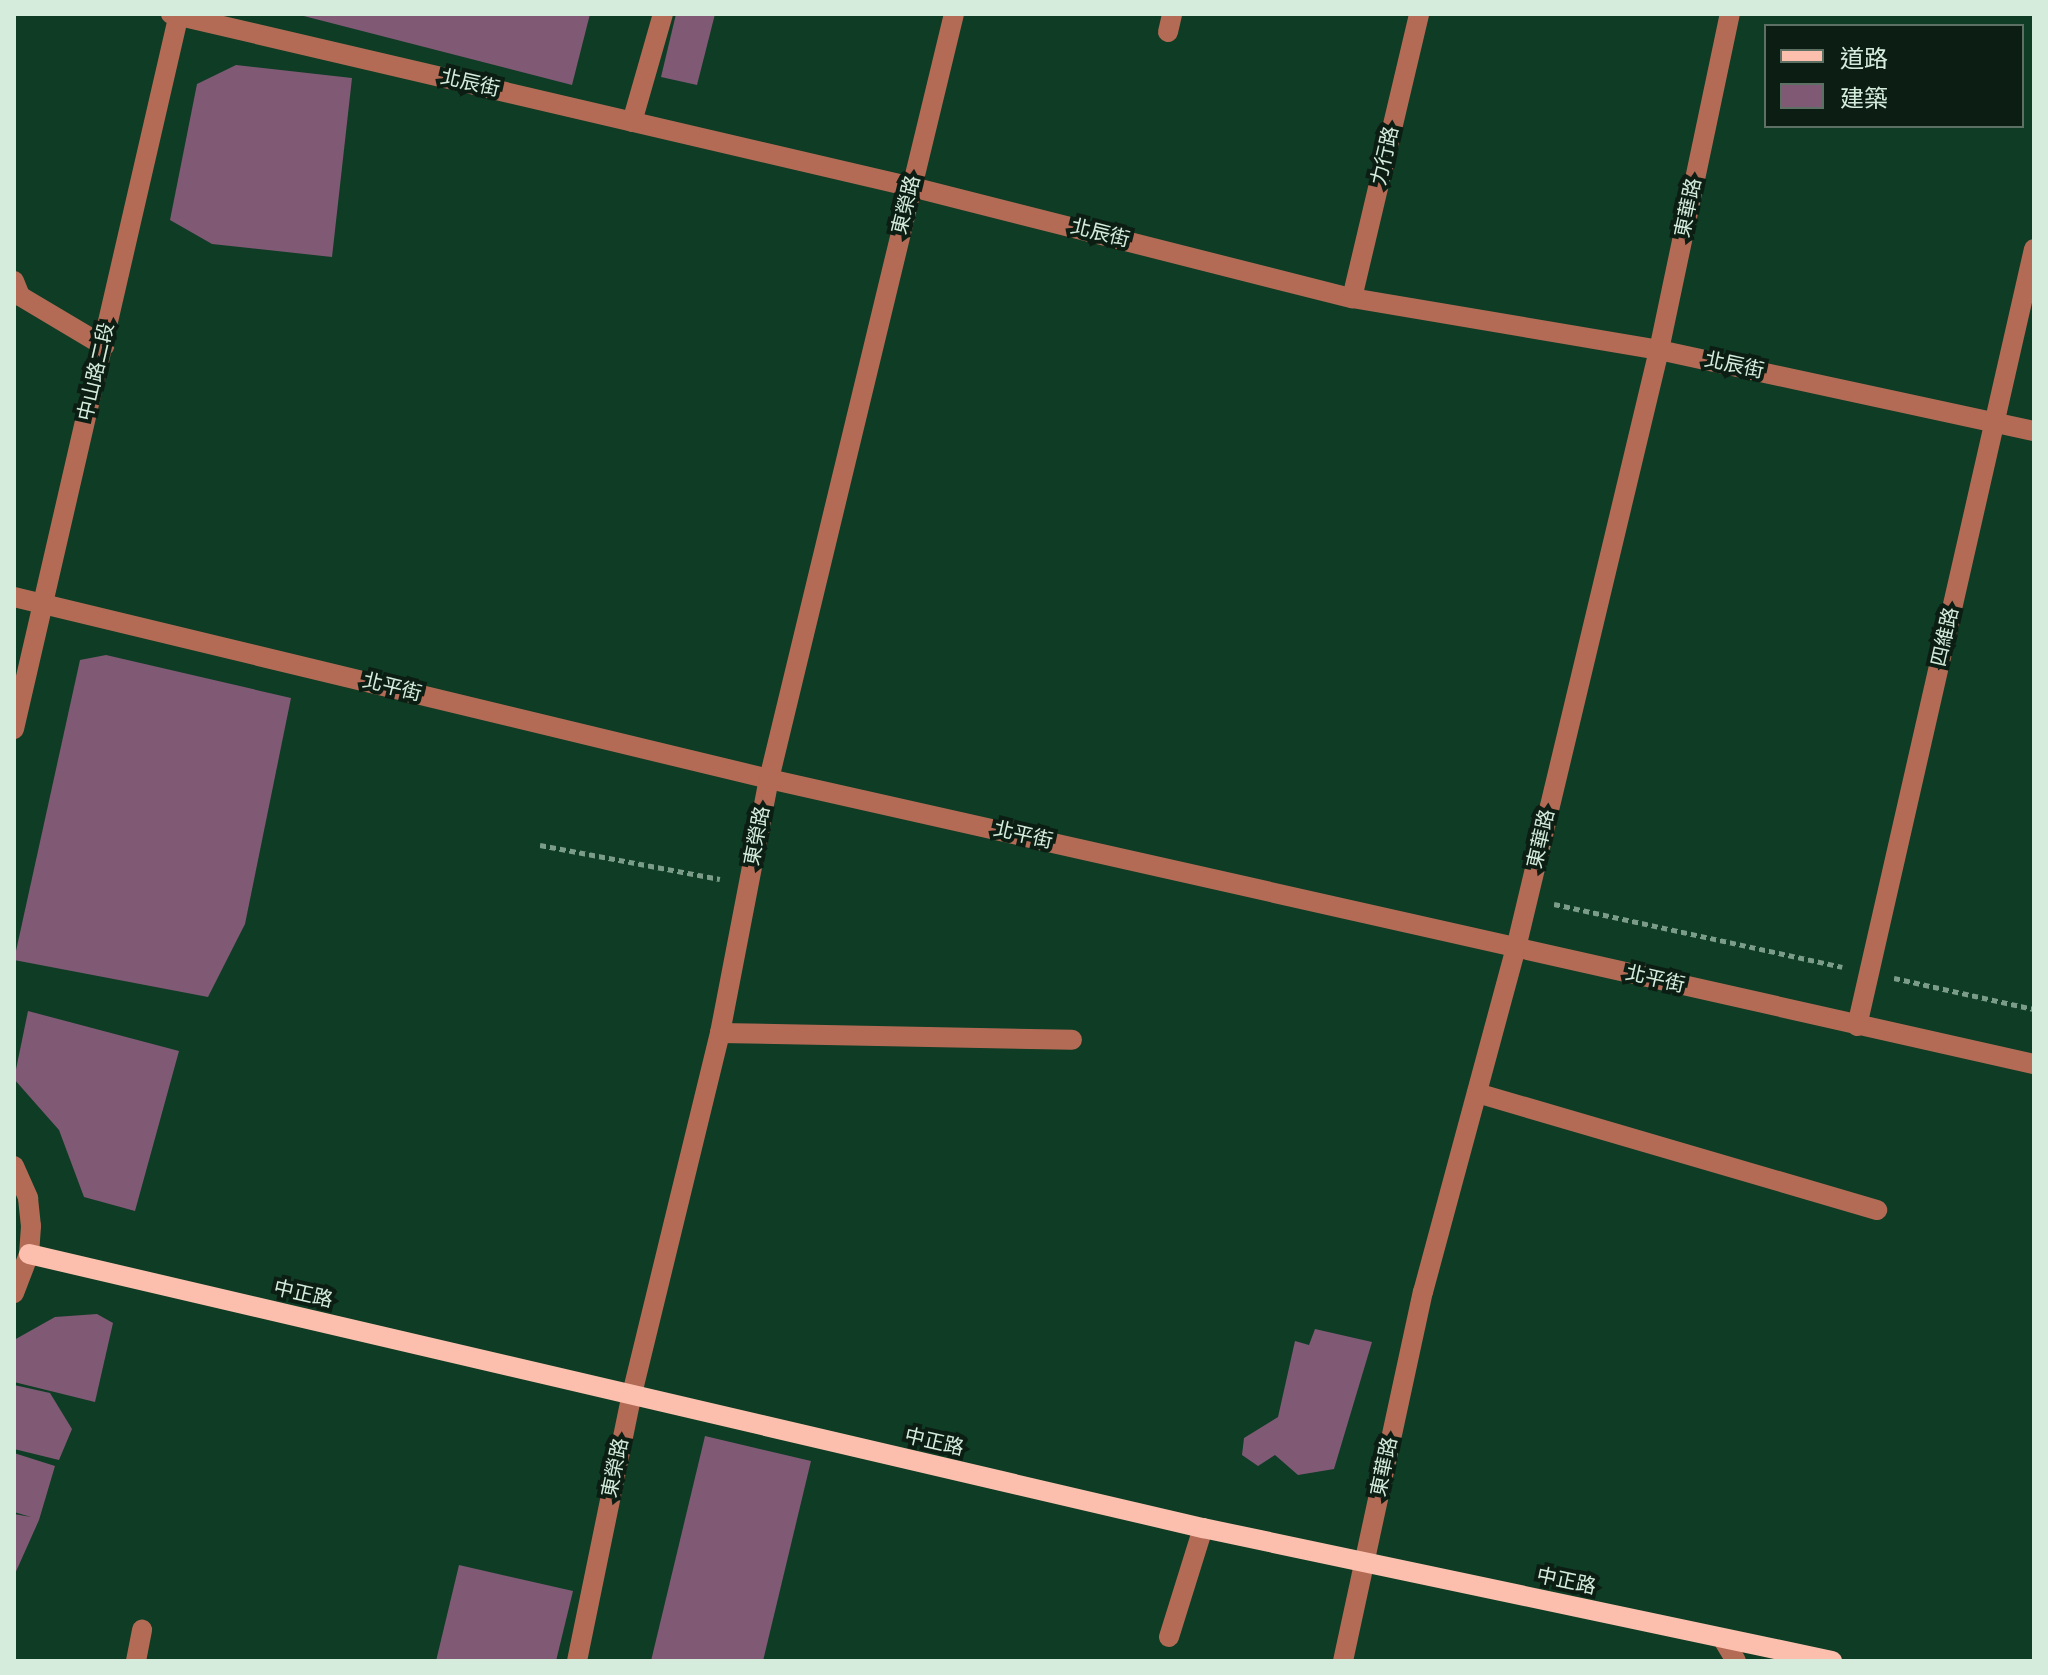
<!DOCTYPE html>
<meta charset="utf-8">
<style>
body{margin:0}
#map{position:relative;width:2048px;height:1675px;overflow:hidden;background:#0f3c24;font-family:"Varela Round","Noto Sans TC",sans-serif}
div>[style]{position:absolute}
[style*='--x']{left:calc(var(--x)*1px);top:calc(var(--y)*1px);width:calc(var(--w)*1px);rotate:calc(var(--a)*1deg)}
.building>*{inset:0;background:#805975}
.path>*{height:5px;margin-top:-2.5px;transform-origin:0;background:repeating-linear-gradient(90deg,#7b9c89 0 6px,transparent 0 10px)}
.minor>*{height:20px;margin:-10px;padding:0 10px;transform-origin:10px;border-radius:10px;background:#b36b56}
.major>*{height:20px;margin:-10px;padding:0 10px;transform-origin:10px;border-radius:10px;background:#fcbfad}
span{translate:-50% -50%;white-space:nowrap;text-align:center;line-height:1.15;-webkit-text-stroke:8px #0c1e14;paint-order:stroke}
.street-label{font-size:20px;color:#d5ecdc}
.frame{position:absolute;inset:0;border:16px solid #d5ecdc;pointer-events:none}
.legend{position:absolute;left:1764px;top:24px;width:260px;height:104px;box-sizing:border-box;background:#0c1e14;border:2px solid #5c7064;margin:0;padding:10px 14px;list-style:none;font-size:24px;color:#d5ecdc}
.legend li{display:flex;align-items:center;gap:16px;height:40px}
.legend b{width:40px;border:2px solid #5c7064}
</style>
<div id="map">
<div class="building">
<div style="clip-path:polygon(296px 14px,590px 14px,572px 85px)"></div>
<div style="clip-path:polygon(676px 14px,715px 14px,697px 85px,661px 77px)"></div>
<div style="clip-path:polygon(236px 65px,352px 78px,332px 257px,212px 244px,170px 220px,197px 84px)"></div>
<div style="clip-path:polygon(106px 655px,291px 698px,245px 924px,208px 997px,14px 960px,80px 660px)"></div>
<div style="clip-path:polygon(28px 1011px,179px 1051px,135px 1211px,84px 1197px,59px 1130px,14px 1079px)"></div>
<div style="clip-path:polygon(97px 1314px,113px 1323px,95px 1402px,14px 1382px,14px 1340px,55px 1317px)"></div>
<div style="clip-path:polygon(1315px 1329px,1372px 1342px,1334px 1469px,1298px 1475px,1275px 1455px,1258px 1466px,1242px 1455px,1244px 1438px,1278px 1417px,1295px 1341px,1309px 1345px)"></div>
<div style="clip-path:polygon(14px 1385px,50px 1393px,72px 1429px,59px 1460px,14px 1449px)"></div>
<div style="clip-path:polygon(705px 1436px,811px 1461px,763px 1661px,651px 1661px)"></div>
<div style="clip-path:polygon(14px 1453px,55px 1466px,39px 1520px,14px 1576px,14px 1514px,31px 1517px,14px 1512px)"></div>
<div style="clip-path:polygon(459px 1565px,573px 1591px,556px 1661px,436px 1661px)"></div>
</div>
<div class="path">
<div style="--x:540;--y:845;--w:183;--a:10.7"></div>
<div style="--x:1554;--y:904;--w:295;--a:12.3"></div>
<div style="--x:1894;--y:978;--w:143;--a:12.5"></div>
</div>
<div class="minor">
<div style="--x:171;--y:14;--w:761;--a:13.14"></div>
<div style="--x:912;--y:187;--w:454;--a:14.2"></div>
<div style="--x:1352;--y:298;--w:311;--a:9.6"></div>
<div style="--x:1659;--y:350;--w:384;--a:12.2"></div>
<div style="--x:1168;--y:32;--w:18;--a:-77"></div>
<div style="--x:632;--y:122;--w:112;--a:-74"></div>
<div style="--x:14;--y:281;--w:16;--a:68"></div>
<div style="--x:20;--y:296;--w:98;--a:30.8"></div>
<div style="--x:1352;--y:298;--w:292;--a:-76.7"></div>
<div style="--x:14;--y:597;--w:777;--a:13.55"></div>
<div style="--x:769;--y:779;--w:1297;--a:12.7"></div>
<div style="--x:14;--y:729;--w:734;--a:-77.01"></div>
<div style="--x:1857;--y:1026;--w:797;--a:-77.17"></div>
<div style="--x:720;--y:1033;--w:352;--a:1.1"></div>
<div style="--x:1477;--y:1093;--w:417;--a:16.3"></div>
<div style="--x:14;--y:1166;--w:35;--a:66"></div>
<div style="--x:28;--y:1198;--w:28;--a:84"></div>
<div style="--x:31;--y:1226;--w:28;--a:94"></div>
<div style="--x:29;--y:1254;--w:42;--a:111"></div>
<div style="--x:1169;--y:1637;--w:114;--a:-72.7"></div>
<div style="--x:1724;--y:1641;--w:23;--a:59"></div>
<div style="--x:136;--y:1661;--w:32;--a:-79"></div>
<div style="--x:577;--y:1661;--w:268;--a:-78.4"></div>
<div style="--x:631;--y:1398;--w:376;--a:-76.3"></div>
<div style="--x:720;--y:1033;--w:259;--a:-79.1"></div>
<div style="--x:769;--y:779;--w:787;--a:-76.41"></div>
<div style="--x:1343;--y:1661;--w:378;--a:-77.8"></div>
<div style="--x:1423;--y:1292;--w:356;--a:-74.9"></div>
<div style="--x:1516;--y:948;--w:615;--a:-76.55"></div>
<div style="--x:1659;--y:350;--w:343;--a:-78.1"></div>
</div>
<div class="major">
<div style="--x:29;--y:1254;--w:1206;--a:13.14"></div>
<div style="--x:1203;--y:1528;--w:643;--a:11.94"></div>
</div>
<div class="street-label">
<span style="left:470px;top:84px;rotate:13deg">北辰街</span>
<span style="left:1386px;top:156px;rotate:-77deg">力行路</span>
<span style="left:907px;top:205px;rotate:-76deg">東榮路</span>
<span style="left:1689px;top:208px;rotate:-78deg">東華路</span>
<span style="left:1100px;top:234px;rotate:14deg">北辰街</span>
<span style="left:1734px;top:366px;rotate:12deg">北辰街</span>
<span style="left:97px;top:372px;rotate:-77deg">中山路二段</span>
<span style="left:1946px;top:637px;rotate:-77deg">四維路</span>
<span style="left:392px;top:688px;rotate:14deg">北平街</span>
<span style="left:758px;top:836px;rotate:-79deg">東榮路</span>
<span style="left:1023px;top:836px;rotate:13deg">北平街</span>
<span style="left:1542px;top:839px;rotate:-77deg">東華路</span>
<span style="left:1655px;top:980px;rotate:13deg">北平街</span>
<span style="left:303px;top:1295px;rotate:13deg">中正路</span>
<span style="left:934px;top:1443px;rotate:13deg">中正路</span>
<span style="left:1385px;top:1467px;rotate:-78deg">東華路</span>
<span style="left:616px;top:1468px;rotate:-78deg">東榮路</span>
<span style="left:1566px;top:1582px;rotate:12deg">中正路</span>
</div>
<div class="frame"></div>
<ul class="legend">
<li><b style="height:10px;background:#fcbfad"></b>道路</li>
<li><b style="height:22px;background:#805975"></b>建築</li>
</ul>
</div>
